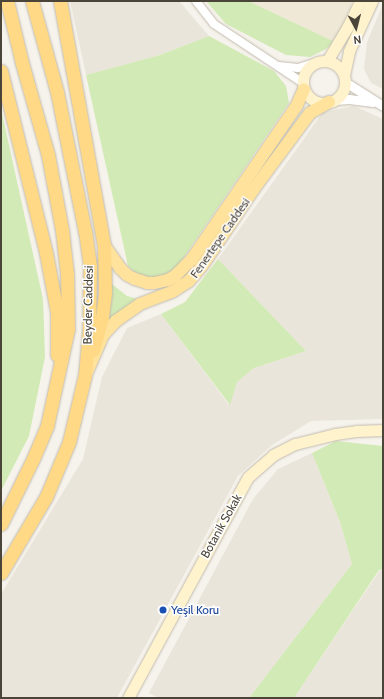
<!DOCTYPE html>
<meta charset="utf-8">
<style>
body{margin:0}
#map{position:relative;width:384px;height:699px;overflow:hidden;background:#f6f3ec;font-family:Cabin,sans-serif}
div>[style]{position:absolute}
[style*='--x']{left:calc(var(--x)*1px);top:calc(var(--y)*1px);width:calc(var(--w)*1px);rotate:calc(var(--a)*1deg)}
.residential>*{inset:0;background:#eae5da}
.education>*{inset:0;background:#efe8d6}
.green>*{inset:0;background:#d2eab5}
.roads{filter:drop-shadow(0 0 1px #c2bbae) drop-shadow(0 0 1px #c2bbae)}
.minor>*{height:8px;margin:-4px;padding:0 4px;transform-origin:4px;border-radius:4px;background:#fff}
.tertiary>*{height:9px;margin:-4.5px;padding:0 4.5px;transform-origin:4.5px;border-radius:4.5px;background:#fff}
.secondary>*{height:11px;margin:-5.5px;padding:0 5.5px;transform-origin:5.5px;border-radius:5.5px;background:#fff3cd}
.secondary>.ring{margin:-5.5px;padding:0;box-sizing:content-box;background:none;border:11px solid #fff3cd;border-radius:50%}
.primary>*{height:12px;margin:-6px;padding:0 6px;transform-origin:6px;border-radius:6px;background:#ffe39c}
.trunk>*{height:13px;margin:-6.5px;padding:0 6.5px;transform-origin:6.5px;border-radius:6.5px;background:#ffd985}
.dots>*{width:11px;height:11px;translate:-50% -50%;box-sizing:border-box;border:2px solid #fff;border-radius:50%}
span{translate:-50% -50%;white-space:nowrap;text-align:center;line-height:1.15;-webkit-text-stroke:3px #fff;paint-order:stroke}
.street-label{font-size:12px;color:#4b4439}
.transit-label{font-size:12px;color:#164399}
.left{translate:0 -50%;text-align:left}
.frame{position:absolute;inset:0;border:2px solid #4b4439;pointer-events:none}
.north{position:absolute;left:336px;top:8px;width:40px;height:40px;-webkit-text-stroke:3px #fff;paint-order:stroke;rotate:173deg;font-size:11px;font-weight:700;line-height:16px;text-align:center;color:#4b4439}
.north::after{content:'';display:block;margin:auto;width:14px;height:18px;background:#4b4439;clip-path:polygon(50% 0,100% 100%,50% 72%,0 100%)}
</style>
<div id="map">
<div class="residential">
<div style="clip-path:polygon(70px 1px,179px 1px,209px 36px,160px 55px,86px 75px)"></div>
<div style="clip-path:polygon(383px 4px,383px 89px,371px 83px,364px 69px,367px 42px)"></div>
<div style="clip-path:polygon(354px 106px,383px 119px,383px 419px,311px 421px,272px 445px,238px 476px,117px 698px,1px 698px,1px 594px,83px 459px,102px 377px,127px 328px,161px 314px,229px 405px,237px 382px,254px 368px,306px 351px,218px 259px,323px 112px)"></div>
<div style="clip-path:polygon(312px 453px,340px 522px,352px 564px,249px 698px,158px 698px,149px 693px,253px 499px,278px 469px)"></div>
<div style="clip-path:polygon(383px 569px,383px 698px,294px 698px,380px 570px)"></div>
</div>
<div class="education">
<div style="clip-path:polygon(248px 1px,353px 1px,335px 42px)"></div>
</div>
<div class="green">
<div style="clip-path:polygon(206px 1px,248px 1px,335px 42px,326px 49px,310px 57px,286px 55px,226px 24px)"></div>
<div style="clip-path:polygon(209px 36px,274px 71px,286px 86px,289px 103px,178px 266px,167px 276px,156px 279px,140px 277px,128px 266px,86px 75px,160px 55px)"></div>
<div style="clip-path:polygon(1px 109px,43px 299px,45px 357px,29px 436px,1px 491px)"></div>
<div style="clip-path:polygon(218px 259px,306px 351px,254px 368px,237px 382px,230px 405px,161px 314px,185px 302px)"></div>
<div style="clip-path:polygon(112px 284px,127px 296px,142px 300px,121px 310px,108px 320px)"></div>
<div style="clip-path:polygon(336px 441px,383px 446px,383px 569px,379px 570px,294px 698px,249px 698px,352px 564px,340px 522px,312px 453px)"></div>
</div>
<div class="roads">
<div class="minor">
<div style="--x:196;--y:1;--w:29;--a:52"></div>
<div style="--x:214;--y:24;--w:107;--a:33.5"></div>
<div style="--x:279;--y:66;--w:19;--a:6"></div>
<div style="--x:298;--y:68;--w:17;--a:-17"></div>
</div>
<div class="tertiary">
<div style="--x:345;--y:82;--w:45;--a:32.3"></div>
<div style="--x:335;--y:100;--w:14;--a:-4"></div>
<div style="--x:349;--y:99;--w:24;--a:7"></div>
</div>
<div class="secondary">
<div style="--x:327;--y:61;--w:39;--a:-59"></div>
<div style="--x:347;--y:28;--w:30;--a:-64"></div>
<div class="ring" style="left:303px;top:61px;width:31px;height:31px"></div>
<div style="--x:344;--y:75;--w:25;--a:-78"></div>
<div style="--x:349;--y:51;--w:55;--a:-65.3"></div>
<div style="--x:128;--y:698;--w:251;--a:-61.5"></div>
<div style="--x:248;--y:477;--w:33;--a:-41"></div>
<div style="--x:273;--y:455;--w:25;--a:-27"></div>
<div style="--x:295;--y:444;--w:41;--a:-14"></div>
<div style="--x:335;--y:434;--w:21;--a:-8"></div>
<div style="--x:356;--y:431;--w:27;--a:-2"></div>
</div>
<div class="primary">
<div style="--x:104;--y:245;--w:29;--a:55"></div>
<div style="--x:121;--y:269;--w:8;--a:45"></div>
<div style="--x:127;--y:275;--w:9;--a:27"></div>
<div style="--x:135;--y:279;--w:13;--a:18"></div>
<div style="--x:147;--y:283;--w:7;--a:0"></div>
<div style="--x:154;--y:283;--w:14;--a:-12"></div>
<div style="--x:168;--y:280;--w:8;--a:-30"></div>
<div style="--x:175;--y:276;--w:24;--a:-45"></div>
<div style="--x:192;--y:259;--w:186;--a:-55.7"></div>
<div style="--x:297;--y:105;--w:17;--a:-66"></div>
<div style="--x:87;--y:372;--w:40;--a:-66.6"></div>
<div style="--x:103;--y:335;--w:19;--a:-47"></div>
<div style="--x:116;--y:321;--w:29;--a:-35"></div>
<div style="--x:140;--y:304;--w:34;--a:-21"></div>
<div style="--x:172;--y:292;--w:20;--a:-33"></div>
<div style="--x:189;--y:281;--w:20;--a:-49"></div>
<div style="--x:202;--y:266;--w:92;--a:-56.1"></div>
<div style="--x:253;--y:190;--w:96;--a:-53.5"></div>
<div style="--x:310;--y:113;--w:22;--a:-30"></div>
</div>
<div class="trunk">
<div style="--x:60;--y:1;--w:248;--a:79.8"></div>
<div style="--x:104;--y:245;--w:48;--a:88.8"></div>
<div style="--x:105;--y:293;--w:24;--a:97"></div>
<div style="--x:102;--y:317;--w:34;--a:105"></div>
<div style="--x:1;--y:71;--w:187;--a:76.1"></div>
<div style="--x:46;--y:253;--w:60;--a:79.4"></div>
<div style="--x:57;--y:312;--w:43;--a:90"></div>
<div style="--x:1;--y:524;--w:72;--a:-63.8"></div>
<div style="--x:33;--y:459;--w:36;--a:-67"></div>
<div style="--x:47;--y:426;--w:99;--a:-77.8"></div>
<div style="--x:68;--y:329;--w:55;--a:-91"></div>
<div style="--x:67;--y:274;--w:44;--a:-96.5"></div>
<div style="--x:62;--y:230;--w:76;--a:-100.6"></div>
<div style="--x:48;--y:155;--w:96;--a:-105.8"></div>
<div style="--x:22;--y:63;--w:64;--a:-103.6"></div>
<div style="--x:1;--y:573;--w:88;--a:-59.4"></div>
<div style="--x:46;--y:497;--w:60;--a:-67.3"></div>
<div style="--x:69;--y:442;--w:69;--a:-76.6"></div>
<div style="--x:85;--y:375;--w:45;--a:-84.9"></div>
<div style="--x:89;--y:330;--w:64;--a:-89.1"></div>
<div style="--x:90;--y:266;--w:34;--a:-98"></div>
<div style="--x:85;--y:232;--w:143;--a:-101.3"></div>
<div style="--x:57;--y:92;--w:94;--a:-105.4"></div>
</div>
</div>
<div class="dots">
<div style="left:163px;top:610px;background:#1a4fb4"></div>
</div>
<div class="street-label">
<span style="left:220px;top:238px;rotate:-55deg">Fenertepe Caddesi</span>
<span style="left:88px;top:305px;rotate:-89deg">Beyder Caddesi</span>
<span style="left:221px;top:526px;rotate:-61deg">Botanik Sokak</span>
</div>
<div class="transit-label">
<span class="left" style="left:171px;top:610px">Yeşil Koru</span>
</div>
<div class="frame"></div>
<div class="north">N</div>
</div>
